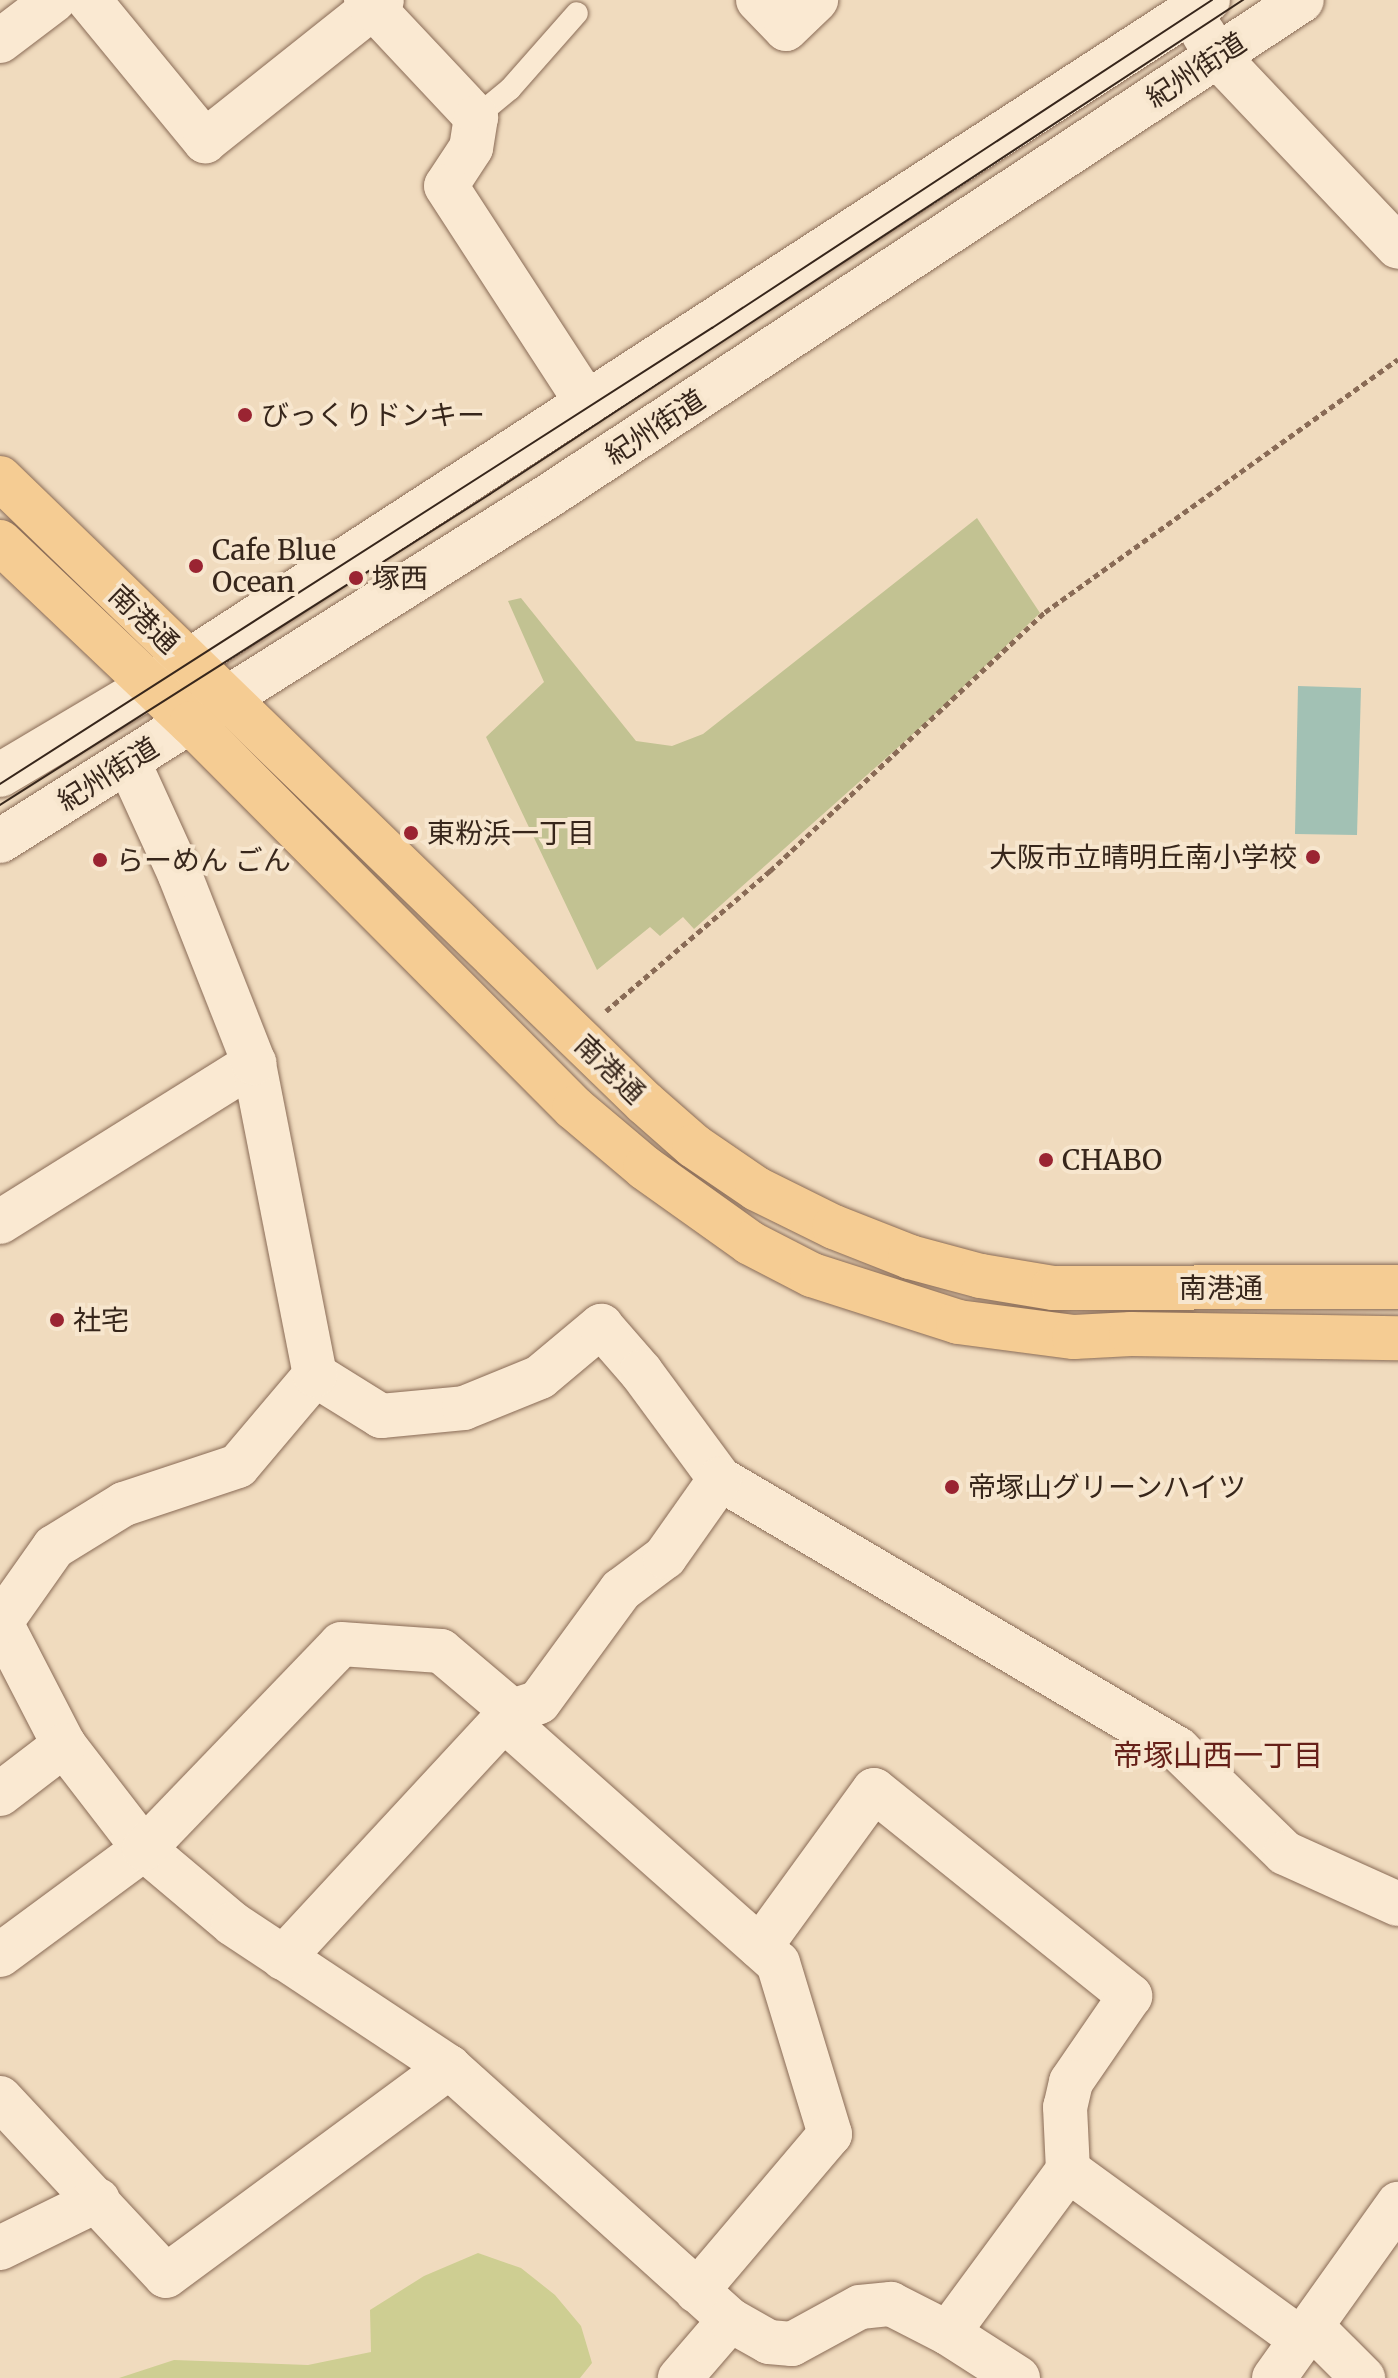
<!DOCTYPE html>
<meta charset="utf-8">
<style>
body{margin:0}
#map{position:relative;width:1398px;height:2378px;overflow:hidden;background:#f0dbbe;font-family:Merriweather,"Noto Sans JP",serif}
div>[style]{position:absolute}
[style*='--x']{left:calc(var(--x)*1px);top:calc(var(--y)*1px);width:calc(var(--w)*1px);rotate:calc(var(--a)*1deg)}
.green>*{inset:0;background:#cece92}
.cemetery>*{inset:0;background:#c2c292}
.water>*{inset:0;background:#a2c1b4}
.path>*{height:5px;margin-top:-2.5px;transform-origin:0;background:repeating-linear-gradient(90deg,#896b56 0 6px,transparent 0 10px)}
.roads{filter:drop-shadow(0 0 2px #896b56) drop-shadow(0 0 2px #896b56)}
.lane>*{height:22px;margin:-11px;padding:0 11px;transform-origin:11px;border-radius:11px;background:#fae9d2}
.street>*{height:44px;margin:-22px;padding:0 22px;transform-origin:22px;border-radius:22px;background:#fae9d2}
.primary>*{height:44px;margin:-22px;padding:0 22px;transform-origin:22px;border-radius:22px;background:#f5cc93}
.tram>*{height:2px;margin:-1px;padding:0 1px;transform-origin:1px;border-radius:1px;background:#37261b}
.dots>*{width:22px;height:22px;translate:-50% -50%;box-sizing:border-box;border:4px solid #f7e6ce;border-radius:50%}
span{translate:-50% -50%;white-space:nowrap;text-align:center;line-height:1.15;-webkit-text-stroke:8px #f7e6ce;paint-order:stroke}
.street-label{font-size:28px;color:#37261b}
.poi-label{font-size:28px;color:#37261b}
.left{translate:0 -50%;text-align:left}
.right{translate:-100% -50%;text-align:right}
.neighbourhood-label{font-size:30px;color:#662019}
</style>
<div id="map">
<div class="green">
<div style="clip-path:polygon(478px 2253px,521px 2268px,555px 2295px,581px 2326px,592px 2363px,580px 2378px,119px 2378px,174px 2360px,308px 2365px,371px 2352px,370px 2310px,424px 2276px)"></div>
</div>
<div class="cemetery">
<div style="clip-path:polygon(977px 518px,1040px 613px,931px 718px,694px 929px,683px 917px,660px 936px,650px 927px,597px 970px,486px 737px,544px 682px,508px 601px,521px 598px,636px 741px,672px 746px,703px 734px)"></div>
</div>
<div class="water">
<div style="clip-path:polygon(1298px 686px,1361px 688px,1357px 835px,1295px 834px)"></div>
</div>
<div class="path">
<div style="--x:606;--y:1011;--w:216;--a:-40.5"></div>
<div style="--x:770;--y:871;--w:378;--a:-43.3"></div>
<div style="--x:1045;--y:612;--w:434;--a:-35.6"></div>
</div>
<div class="roads">
<div class="lane">
<div style="--x:476;--y:117;--w:44;--a:-39.5"></div>
<div style="--x:510;--y:89;--w:101;--a:-48.6"></div>
</div>
<div class="street">
<div style="--x:89;--y:0;--w:183;--a:50.6"></div>
<div style="--x:205;--y:141;--w:226;--a:-38.5"></div>
<div style="--x:366;--y:0;--w:161;--a:46.8"></div>
<div style="--x:476;--y:117;--w:31;--a:99"></div>
<div style="--x:471;--y:148;--w:45;--a:123.3"></div>
<div style="--x:446;--y:186;--w:259;--a:57"></div>
<div style="--x:758;--y:0;--w:40;--a:46"></div>
<div style="--x:786;--y:29;--w:42;--a:-44"></div>
<div style="--x:1203;--y:33;--w:27;--a:59"></div>
<div style="--x:1217;--y:56;--w:263;--a:46.5"></div>
<div style="--x:0;--y:41;--w:68;--a:-37.2"></div>
<div style="--x:0;--y:775;--w:174;--a:-30.7"></div>
<div style="--x:150;--y:686;--w:1261;--a:-32.96"></div>
<div style="--x:0;--y:841;--w:650;--a:-32.17"></div>
<div style="--x:550;--y:495;--w:900;--a:-33.35"></div>
<div style="--x:0;--y:1222;--w:300;--a:-32"></div>
<div style="--x:315;--y:1375;--w:78;--a:31.8"></div>
<div style="--x:381;--y:1416;--w:83;--a:-5.5"></div>
<div style="--x:464;--y:1408;--w:82;--a:-22.2"></div>
<div style="--x:540;--y:1377;--w:80;--a:-39.9"></div>
<div style="--x:601;--y:1326;--w:61;--a:49"></div>
<div style="--x:641;--y:1372;--w:133;--a:53.6"></div>
<div style="--x:720;--y:1479;--w:532;--a:30.52"></div>
<div style="--x:1178;--y:1749;--w:149;--a:44.2"></div>
<div style="--x:1285;--y:1853;--w:124;--a:24.3"></div>
<div style="--x:0;--y:1621;--w:140;--a:62.7"></div>
<div style="--x:64;--y:1745;--w:131;--a:52.4"></div>
<div style="--x:144;--y:1849;--w:116;--a:40.1"></div>
<div style="--x:233;--y:1924;--w:259;--a:33.5"></div>
<div style="--x:449;--y:2067;--w:378;--a:42"></div>
<div style="--x:730;--y:2320;--w:77;--a:130.8"></div>
<div style="--x:1;--y:1622;--w:92;--a:-54.8"></div>
<div style="--x:54;--y:1547;--w:82;--a:-31.6"></div>
<div style="--x:124;--y:1504;--w:120;--a:-18.4"></div>
<div style="--x:238;--y:1466;--w:119;--a:-49.8"></div>
<div style="--x:315;--y:1375;--w:318;--a:-101.1"></div>
<div style="--x:254;--y:1063;--w:202;--a:-111.5"></div>
<div style="--x:180;--y:875;--w:125;--a:-114.5"></div>
<div style="--x:504;--y:1720;--w:366;--a:41.6"></div>
<div style="--x:778;--y:1963;--w:179;--a:73.1"></div>
<div style="--x:830;--y:2134;--w:206;--a:130.3"></div>
<div style="--x:0;--y:1794;--w:81;--a:-37.4"></div>
<div style="--x:760;--y:1947;--w:194;--a:-54"></div>
<div style="--x:874;--y:1790;--w:329;--a:38.8"></div>
<div style="--x:1130;--y:1996;--w:104;--a:124.5"></div>
<div style="--x:1071;--y:2082;--w:26;--a:103"></div>
<div style="--x:1065;--y:2107;--w:63;--a:87.3"></div>
<div style="--x:0;--y:1955;--w:179;--a:-36.4"></div>
<div style="--x:144;--y:1849;--w:284;--a:-46.1"></div>
<div style="--x:341;--y:1644;--w:100;--a:4"></div>
<div style="--x:441;--y:1651;--w:93;--a:40.2"></div>
<div style="--x:283;--y:1958;--w:337;--a:-47.2"></div>
<div style="--x:512;--y:1711;--w:28;--a:-18"></div>
<div style="--x:539;--y:1702;--w:139;--a:-53.8"></div>
<div style="--x:621;--y:1590;--w:55;--a:-36.9"></div>
<div style="--x:665;--y:1557;--w:95;--a:-54.8"></div>
<div style="--x:0;--y:2098;--w:243;--a:47"></div>
<div style="--x:166;--y:2276;--w:352;--a:-36.4"></div>
<div style="--x:0;--y:2248;--w:109;--a:-26.1"></div>
<div style="--x:730;--y:2320;--w:45;--a:29.4"></div>
<div style="--x:769;--y:2342;--w:23;--a:5"></div>
<div style="--x:792;--y:2344;--w:77;--a:-28.6"></div>
<div style="--x:860;--y:2307;--w:31;--a:-6"></div>
<div style="--x:891;--y:2304;--w:64;--a:27"></div>
<div style="--x:1311;--y:2326;--w:74;--a:45"></div>
<div style="--x:1018;--y:2378;--w:83;--a:-147.3"></div>
<div style="--x:948;--y:2333;--w:202;--a:-53.6"></div>
<div style="--x:1068;--y:2170;--w:288;--a:36"></div>
<div style="--x:1274;--y:2378;--w:214;--a:-54.5"></div>
</div>
<div class="primary">
<div style="--x:0;--y:478;--w:898;--a:44.1"></div>
<div style="--x:645;--y:1103;--w:65;--a:41.3"></div>
<div style="--x:694;--y:1146;--w:76;--a:34.3"></div>
<div style="--x:757;--y:1189;--w:86;--a:26.3"></div>
<div style="--x:834;--y:1227;--w:82;--a:21.5"></div>
<div style="--x:910;--y:1257;--w:73;--a:15"></div>
<div style="--x:981;--y:1276;--w:73;--a:9.5"></div>
<div style="--x:1053;--y:1288;--w:345;--a:-0.2"></div>
<div style="--x:0;--y:542;--w:263;--a:43.5"></div>
<div style="--x:191;--y:723;--w:543;--a:45.15"></div>
<div style="--x:574;--y:1108;--w:93;--a:40.2"></div>
<div style="--x:645;--y:1168;--w:129;--a:35.5"></div>
<div style="--x:750;--y:1243;--w:70;--a:27.3"></div>
<div style="--x:812;--y:1275;--w:153;--a:17.8"></div>
<div style="--x:958;--y:1322;--w:117;--a:7.4"></div>
<div style="--x:1074;--y:1337;--w:57;--a:-3"></div>
<div style="--x:1131;--y:1334;--w:267;--a:0.9"></div>
</div>
</div>
<div class="tram">
<div style="--x:0;--y:784;--w:846;--a:-32.64"></div>
<div style="--x:712;--y:328;--w:598;--a:-33.26"></div>
<div style="--x:0;--y:805;--w:580;--a:-32.4"></div>
<div style="--x:490;--y:494;--w:901;--a:-33.27"></div>
</div>
<div class="dots">
<div style="left:245px;top:415px;background:#9a2432"></div>
<div style="left:196px;top:566px;background:#9a2432"></div>
<div style="left:356px;top:578px;background:#9a2432"></div>
<div style="left:411px;top:833px;background:#9a2432"></div>
<div style="left:1313px;top:857px;background:#9a2432"></div>
<div style="left:100px;top:860px;background:#9a2432"></div>
<div style="left:1046px;top:1160px;background:#9a2432"></div>
<div style="left:57px;top:1320px;background:#9a2432"></div>
<div style="left:952px;top:1487px;background:#9a2432"></div>
</div>
<div class="street-label">
<span style="left:1196px;top:70px;rotate:-33deg">紀州街道</span>
<span style="left:655px;top:427px;rotate:-33deg">紀州街道</span>
<span style="left:144px;top:619px;rotate:44deg">南港通</span>
<span style="left:108px;top:774px;rotate:-32deg">紀州街道</span>
<span style="left:610px;top:1069px;rotate:44deg">南港通</span>
<span style="left:1221px;top:1288px">南港通</span>
</div>
<div class="poi-label">
<span class="left" style="left:261px;top:415px">びっくりドンキー</span>
<span class="left" style="left:212px;top:566px">Cafe Blue<br>Ocean</span>
<span class="left" style="left:372px;top:578px">塚西</span>
<span class="left" style="left:427px;top:833px">東粉浜一丁目</span>
<span class="right" style="left:1297px;top:857px">大阪市立晴明丘南小学校</span>
<span class="left" style="left:116px;top:860px">らーめん ごん</span>
<span class="left" style="left:1062px;top:1160px">CHABO</span>
<span class="left" style="left:73px;top:1320px">社宅</span>
<span class="left" style="left:968px;top:1487px">帝塚山グリーンハイツ</span>
</div>
<div class="neighbourhood-label">
<span style="left:1218px;top:1755px">帝塚山西一丁目</span>
</div>
</div>
